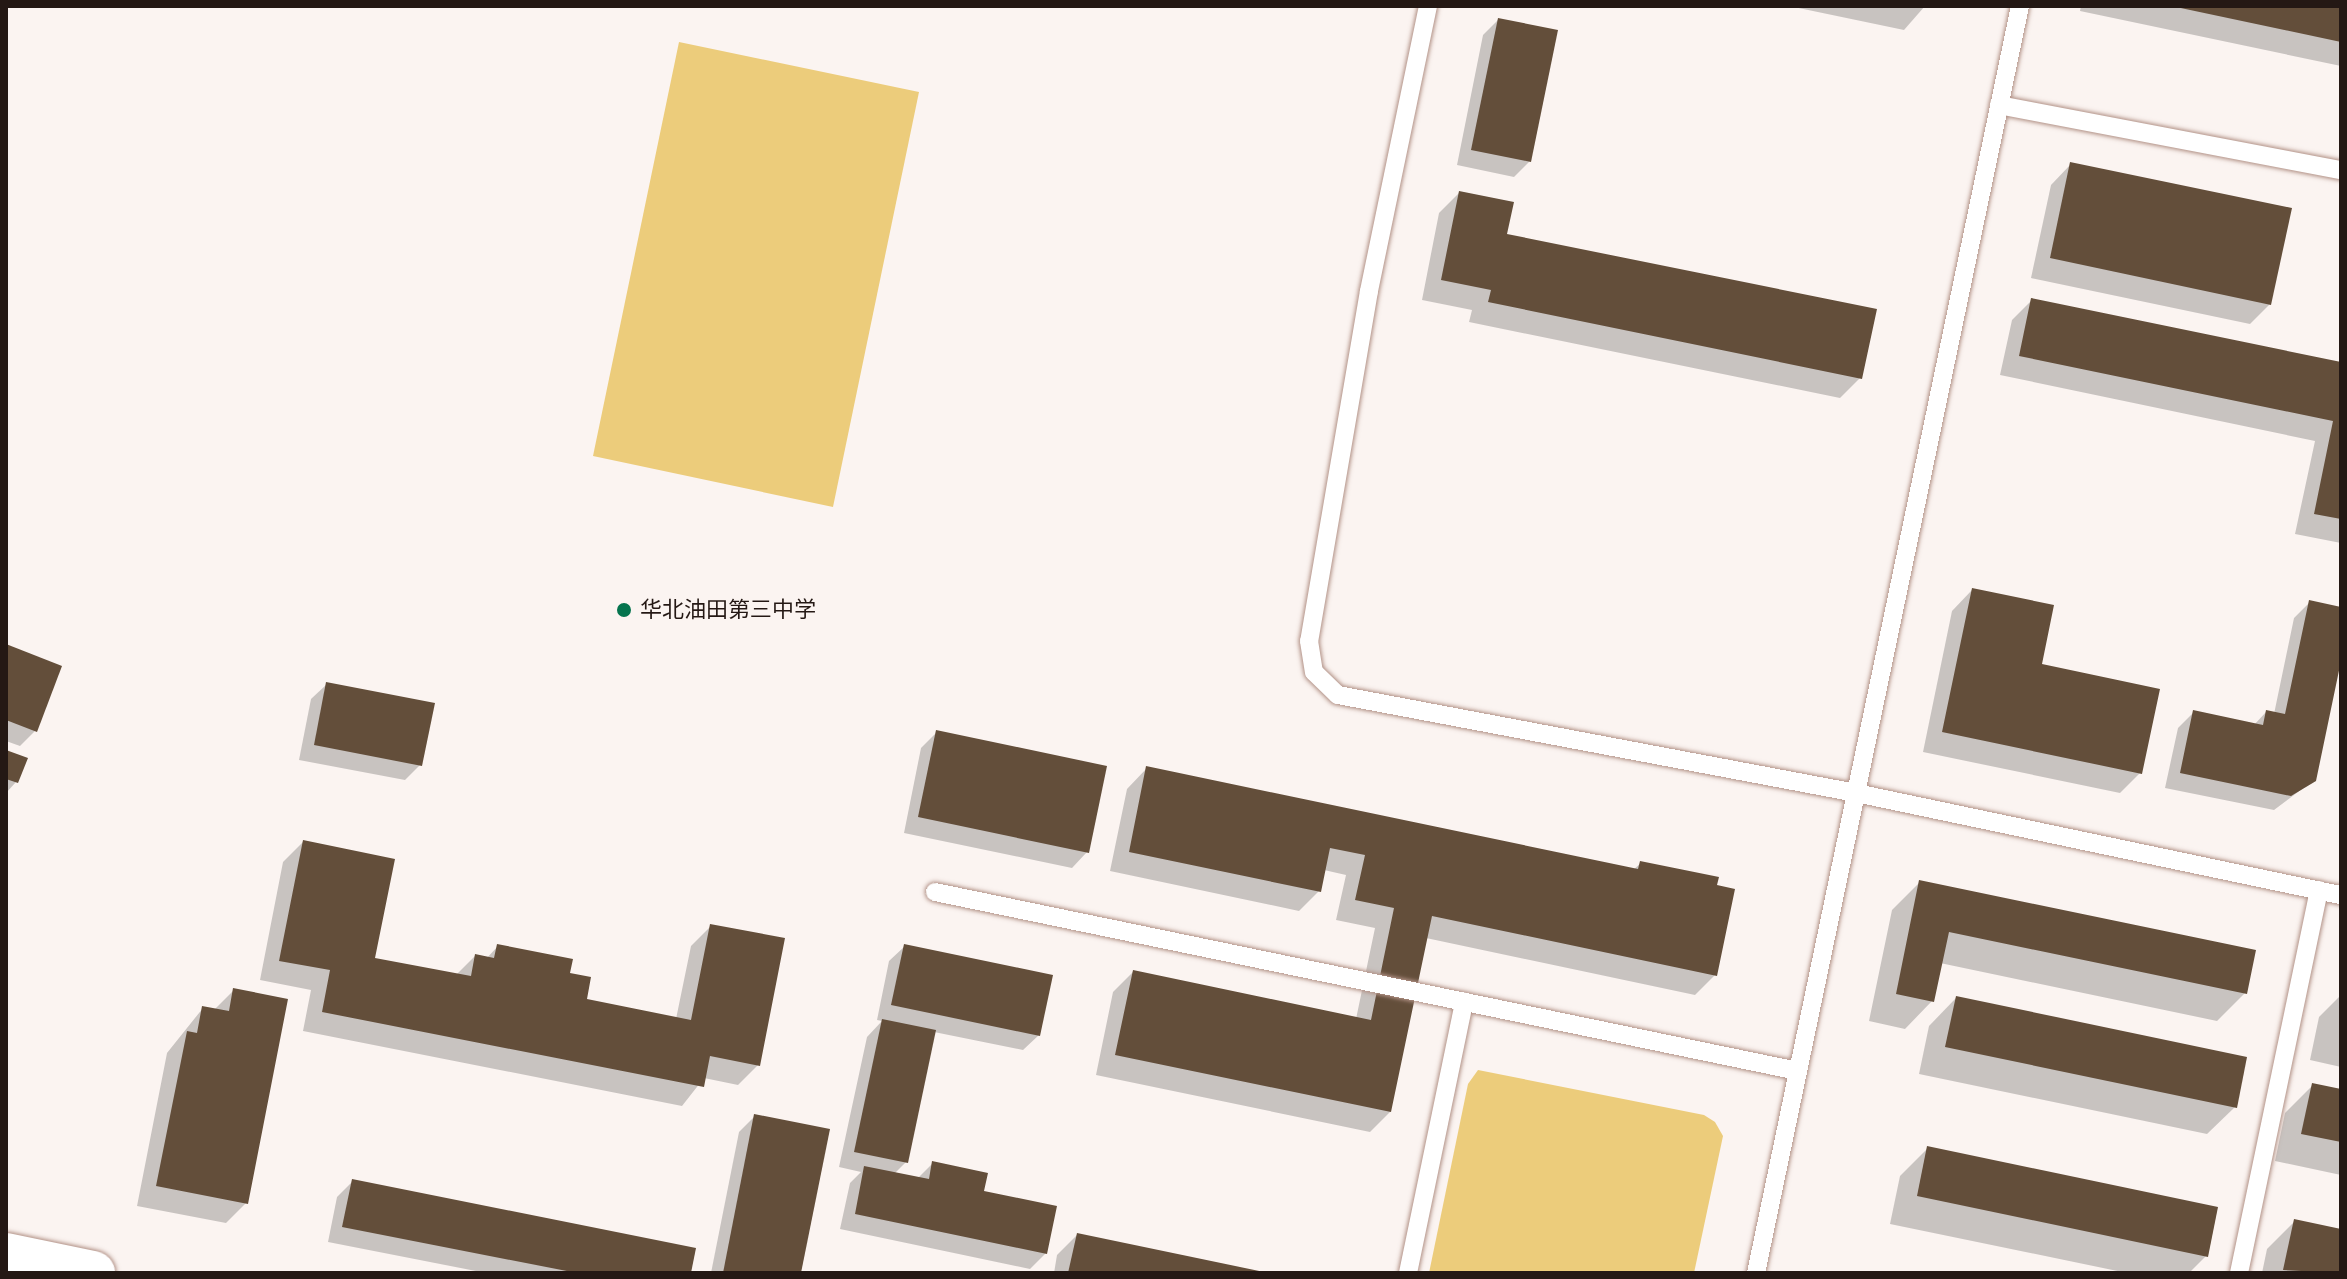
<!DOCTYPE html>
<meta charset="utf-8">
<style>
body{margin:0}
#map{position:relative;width:2347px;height:1279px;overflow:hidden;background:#fbf4f1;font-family:Figtree,"Noto Sans SC",sans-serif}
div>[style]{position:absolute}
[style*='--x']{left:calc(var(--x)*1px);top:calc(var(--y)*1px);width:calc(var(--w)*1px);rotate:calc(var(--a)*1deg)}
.green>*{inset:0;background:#eccc7b}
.shadow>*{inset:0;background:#0003}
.building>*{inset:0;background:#634e3a}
.roads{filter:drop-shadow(0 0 2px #b29287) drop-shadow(0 0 2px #b29287)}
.lane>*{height:18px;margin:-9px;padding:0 9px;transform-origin:9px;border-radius:9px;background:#fff}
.primary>*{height:44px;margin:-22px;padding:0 22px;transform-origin:22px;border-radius:22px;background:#fff}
.dots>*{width:22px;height:22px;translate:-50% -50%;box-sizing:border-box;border:4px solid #fbf4f1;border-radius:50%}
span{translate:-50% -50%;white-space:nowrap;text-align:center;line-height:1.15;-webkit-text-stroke:8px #fbf4f1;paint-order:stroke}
.poi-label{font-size:22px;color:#241814}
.left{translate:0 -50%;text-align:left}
.frame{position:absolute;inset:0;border:8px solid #241814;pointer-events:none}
</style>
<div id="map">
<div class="green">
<div style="clip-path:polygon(679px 42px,919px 92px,833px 507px,593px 456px)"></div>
<div style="clip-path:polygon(1478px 1070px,1704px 1115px,1715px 1122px,1723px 1136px,1694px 1273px,1429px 1273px,1468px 1084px)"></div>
</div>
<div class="shadow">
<div style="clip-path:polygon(1789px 6px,1925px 6px,1904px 30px)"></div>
<div style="clip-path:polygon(2081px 6px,2341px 6px,2341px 66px,2080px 11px)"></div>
<div style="clip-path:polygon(1498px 20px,1530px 161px,1514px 177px,1457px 165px,1483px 35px)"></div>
<div style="clip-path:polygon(2071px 164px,2270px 304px,2250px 324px,2031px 278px,2051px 185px)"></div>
<div style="clip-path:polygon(1459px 193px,1504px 236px,1860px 378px,1840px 398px,1469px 322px,1472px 310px,1422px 300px,1439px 213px)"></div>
<div style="clip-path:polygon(2032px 300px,2341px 364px,2341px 543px,2295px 534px,2315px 441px,2000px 375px,2012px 320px)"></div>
<div style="clip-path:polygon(1972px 590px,2140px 773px,2120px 793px,1923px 752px,1952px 611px)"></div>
<div style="clip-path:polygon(2309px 603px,2341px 609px,2341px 651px,2314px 780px,2274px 810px,2165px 788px,2178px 728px,2194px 712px,2254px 725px,2266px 712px,2274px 714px,2294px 618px)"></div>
<div style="clip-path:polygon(6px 647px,35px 731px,20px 746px,6px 741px)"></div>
<div style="clip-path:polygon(327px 684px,420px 765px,405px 780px,299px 760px,311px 699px)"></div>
<div style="clip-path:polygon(937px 732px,1087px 852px,1072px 868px,904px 833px,921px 748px)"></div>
<div style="clip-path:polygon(6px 752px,16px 782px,6px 793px)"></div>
<div style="clip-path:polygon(1147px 768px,1633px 870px,1641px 863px,1715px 975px,1695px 995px,1426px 938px,1390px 1112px,1370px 1132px,1096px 1075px,1113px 992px,1133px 972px,1356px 1019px,1375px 928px,1336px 920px,1346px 875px,1324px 870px,1319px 891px,1299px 911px,1110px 871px,1127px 789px)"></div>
<div style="clip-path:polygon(303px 842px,373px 959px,456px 975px,475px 956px,486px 959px,498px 946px,568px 975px,585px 1001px,676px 1019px,691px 946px,711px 926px,758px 1065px,738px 1085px,704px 1078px,682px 1106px,303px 1031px,311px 990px,260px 980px,283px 862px)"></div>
<div style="clip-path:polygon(1920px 882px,2245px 993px,2217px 1021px,1940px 963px,1932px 1001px,1905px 1029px,1869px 1021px,1892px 910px)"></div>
<div style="clip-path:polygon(905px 946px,1039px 1035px,1023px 1050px,934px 1032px,906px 1162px,894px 1174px,917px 1179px,933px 1163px,981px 1193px,1046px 1253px,1030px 1269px,840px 1229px,850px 1183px,861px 1172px,839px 1167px,867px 1037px,882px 1021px,877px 1020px,889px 961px)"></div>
<div style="clip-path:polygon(234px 990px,246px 1203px,226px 1223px,137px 1206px,167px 1053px,203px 1008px,214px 1010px)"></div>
<div style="clip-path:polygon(2341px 995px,2341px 1067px,2310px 1060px,2319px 1017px)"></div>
<div style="clip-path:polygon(1956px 998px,2235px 1107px,2207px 1134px,1919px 1074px,1929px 1026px)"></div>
<div style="clip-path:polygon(2313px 1085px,2341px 1091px,2341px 1175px,2275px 1161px,2285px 1113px)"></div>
<div style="clip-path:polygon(754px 1117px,799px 1273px,711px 1273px,739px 1132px)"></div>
<div style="clip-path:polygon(1928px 1148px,2206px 1256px,2189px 1273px,2127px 1273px,1890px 1224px,1900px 1176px)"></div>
<div style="clip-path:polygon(352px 1182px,689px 1273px,486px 1273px,328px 1242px,337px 1197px)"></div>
<div style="clip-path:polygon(2295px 1221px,2341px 1231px,2341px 1273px,2262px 1273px,2267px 1249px)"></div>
<div style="clip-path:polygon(1077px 1235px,1261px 1273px,1054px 1273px,1057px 1255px)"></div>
</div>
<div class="building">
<div style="clip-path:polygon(2176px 6px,2341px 6px,2341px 42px,2176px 7px)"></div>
<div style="clip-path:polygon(1498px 18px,1558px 30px,1531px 162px,1471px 150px)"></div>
<div style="clip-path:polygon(2070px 162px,2292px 208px,2271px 305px,2050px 258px)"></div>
<div style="clip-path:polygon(1459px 191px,1514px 202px,1507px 234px,1877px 309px,1862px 379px,1488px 302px,1491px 290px,1441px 280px)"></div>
<div style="clip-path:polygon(2031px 298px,2341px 362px,2341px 519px,2314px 514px,2333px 421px,2019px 356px)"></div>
<div style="clip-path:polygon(1972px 588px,2054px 605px,2042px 664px,2160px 689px,2142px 774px,1942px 732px)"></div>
<div style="clip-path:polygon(2309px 600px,2341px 607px,2341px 661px,2316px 781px,2291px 796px,2180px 773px,2193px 710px,2263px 725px,2266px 710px,2285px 714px)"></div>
<div style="clip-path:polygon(6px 644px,62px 666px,37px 732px,6px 720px)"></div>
<div style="clip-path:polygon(326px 682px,435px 703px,422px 766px,314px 745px)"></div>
<div style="clip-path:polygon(936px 730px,1107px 766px,1089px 853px,918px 817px)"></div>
<div style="clip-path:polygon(6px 750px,28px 758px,18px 783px,6px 779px)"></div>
<div style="clip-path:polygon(1146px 766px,1638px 869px,1640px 861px,1719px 877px,1717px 885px,1735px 889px,1717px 976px,1432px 916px,1391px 1112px,1115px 1055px,1133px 970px,1371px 1020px,1394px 908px,1355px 900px,1365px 855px,1330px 848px,1321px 892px,1129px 852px)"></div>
<div style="clip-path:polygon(303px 840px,395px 859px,375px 958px,471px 976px,475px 954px,494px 958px,497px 944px,573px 959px,570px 973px,591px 977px,587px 999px,691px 1020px,710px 924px,785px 938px,760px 1066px,710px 1056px,704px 1087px,322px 1012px,330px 970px,279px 961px)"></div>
<div style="clip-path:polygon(1919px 880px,2256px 950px,2247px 994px,1949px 932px,1934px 1002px,1896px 994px)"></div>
<div style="clip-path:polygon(904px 944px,1053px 975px,1040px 1036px,891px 1005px)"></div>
<div style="clip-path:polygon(233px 988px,288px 999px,248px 1204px,156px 1186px,187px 1031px,197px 1033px,202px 1006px,229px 1011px)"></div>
<div style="clip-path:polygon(1956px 996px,2247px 1057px,2237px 1108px,1945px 1047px)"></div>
<div style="clip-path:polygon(882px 1019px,936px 1030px,908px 1163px,854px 1152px)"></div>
<div style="clip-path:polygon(2312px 1083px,2341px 1089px,2341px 1142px,2301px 1134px)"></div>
<div style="clip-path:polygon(754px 1114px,830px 1129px,801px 1273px,723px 1273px)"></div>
<div style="clip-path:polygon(1927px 1146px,2218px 1207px,2208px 1257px,1917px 1196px)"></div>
<div style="clip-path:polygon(932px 1161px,988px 1173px,984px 1191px,1057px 1206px,1047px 1254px,855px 1214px,864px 1166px,929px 1179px)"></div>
<div style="clip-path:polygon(352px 1179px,696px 1248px,691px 1273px,577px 1273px,342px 1227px)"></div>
<div style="clip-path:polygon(2294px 1219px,2341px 1229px,2341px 1273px,2283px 1270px)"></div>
<div style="clip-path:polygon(1077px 1233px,1264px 1272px,1264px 1273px,1068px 1273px)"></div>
</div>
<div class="roads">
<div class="lane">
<div style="--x:1428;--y:6;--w:291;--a:101.7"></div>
<div style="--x:1369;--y:291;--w:355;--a:99.7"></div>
<div style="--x:1309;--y:641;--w:31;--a:81"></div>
<div style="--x:1314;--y:672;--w:33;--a:44"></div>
<div style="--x:1338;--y:695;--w:527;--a:10.71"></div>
<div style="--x:1856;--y:793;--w:496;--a:11.9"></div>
<div style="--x:1999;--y:105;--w:348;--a:10.8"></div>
<div style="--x:935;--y:892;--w:881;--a:11.72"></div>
<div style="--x:1408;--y:1273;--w:277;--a:-78.3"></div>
<div style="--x:1756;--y:1273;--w:1294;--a:-78.23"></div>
<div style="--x:2239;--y:1273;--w:391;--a:-78.2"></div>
</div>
<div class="primary">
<div style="--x:6;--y:1255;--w:89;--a:11.7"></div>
</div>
</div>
<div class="dots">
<div style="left:624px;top:610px;background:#05744e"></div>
</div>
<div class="poi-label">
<span class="left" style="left:640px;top:610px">华北油田第三中学</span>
</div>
<div class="frame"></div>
</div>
